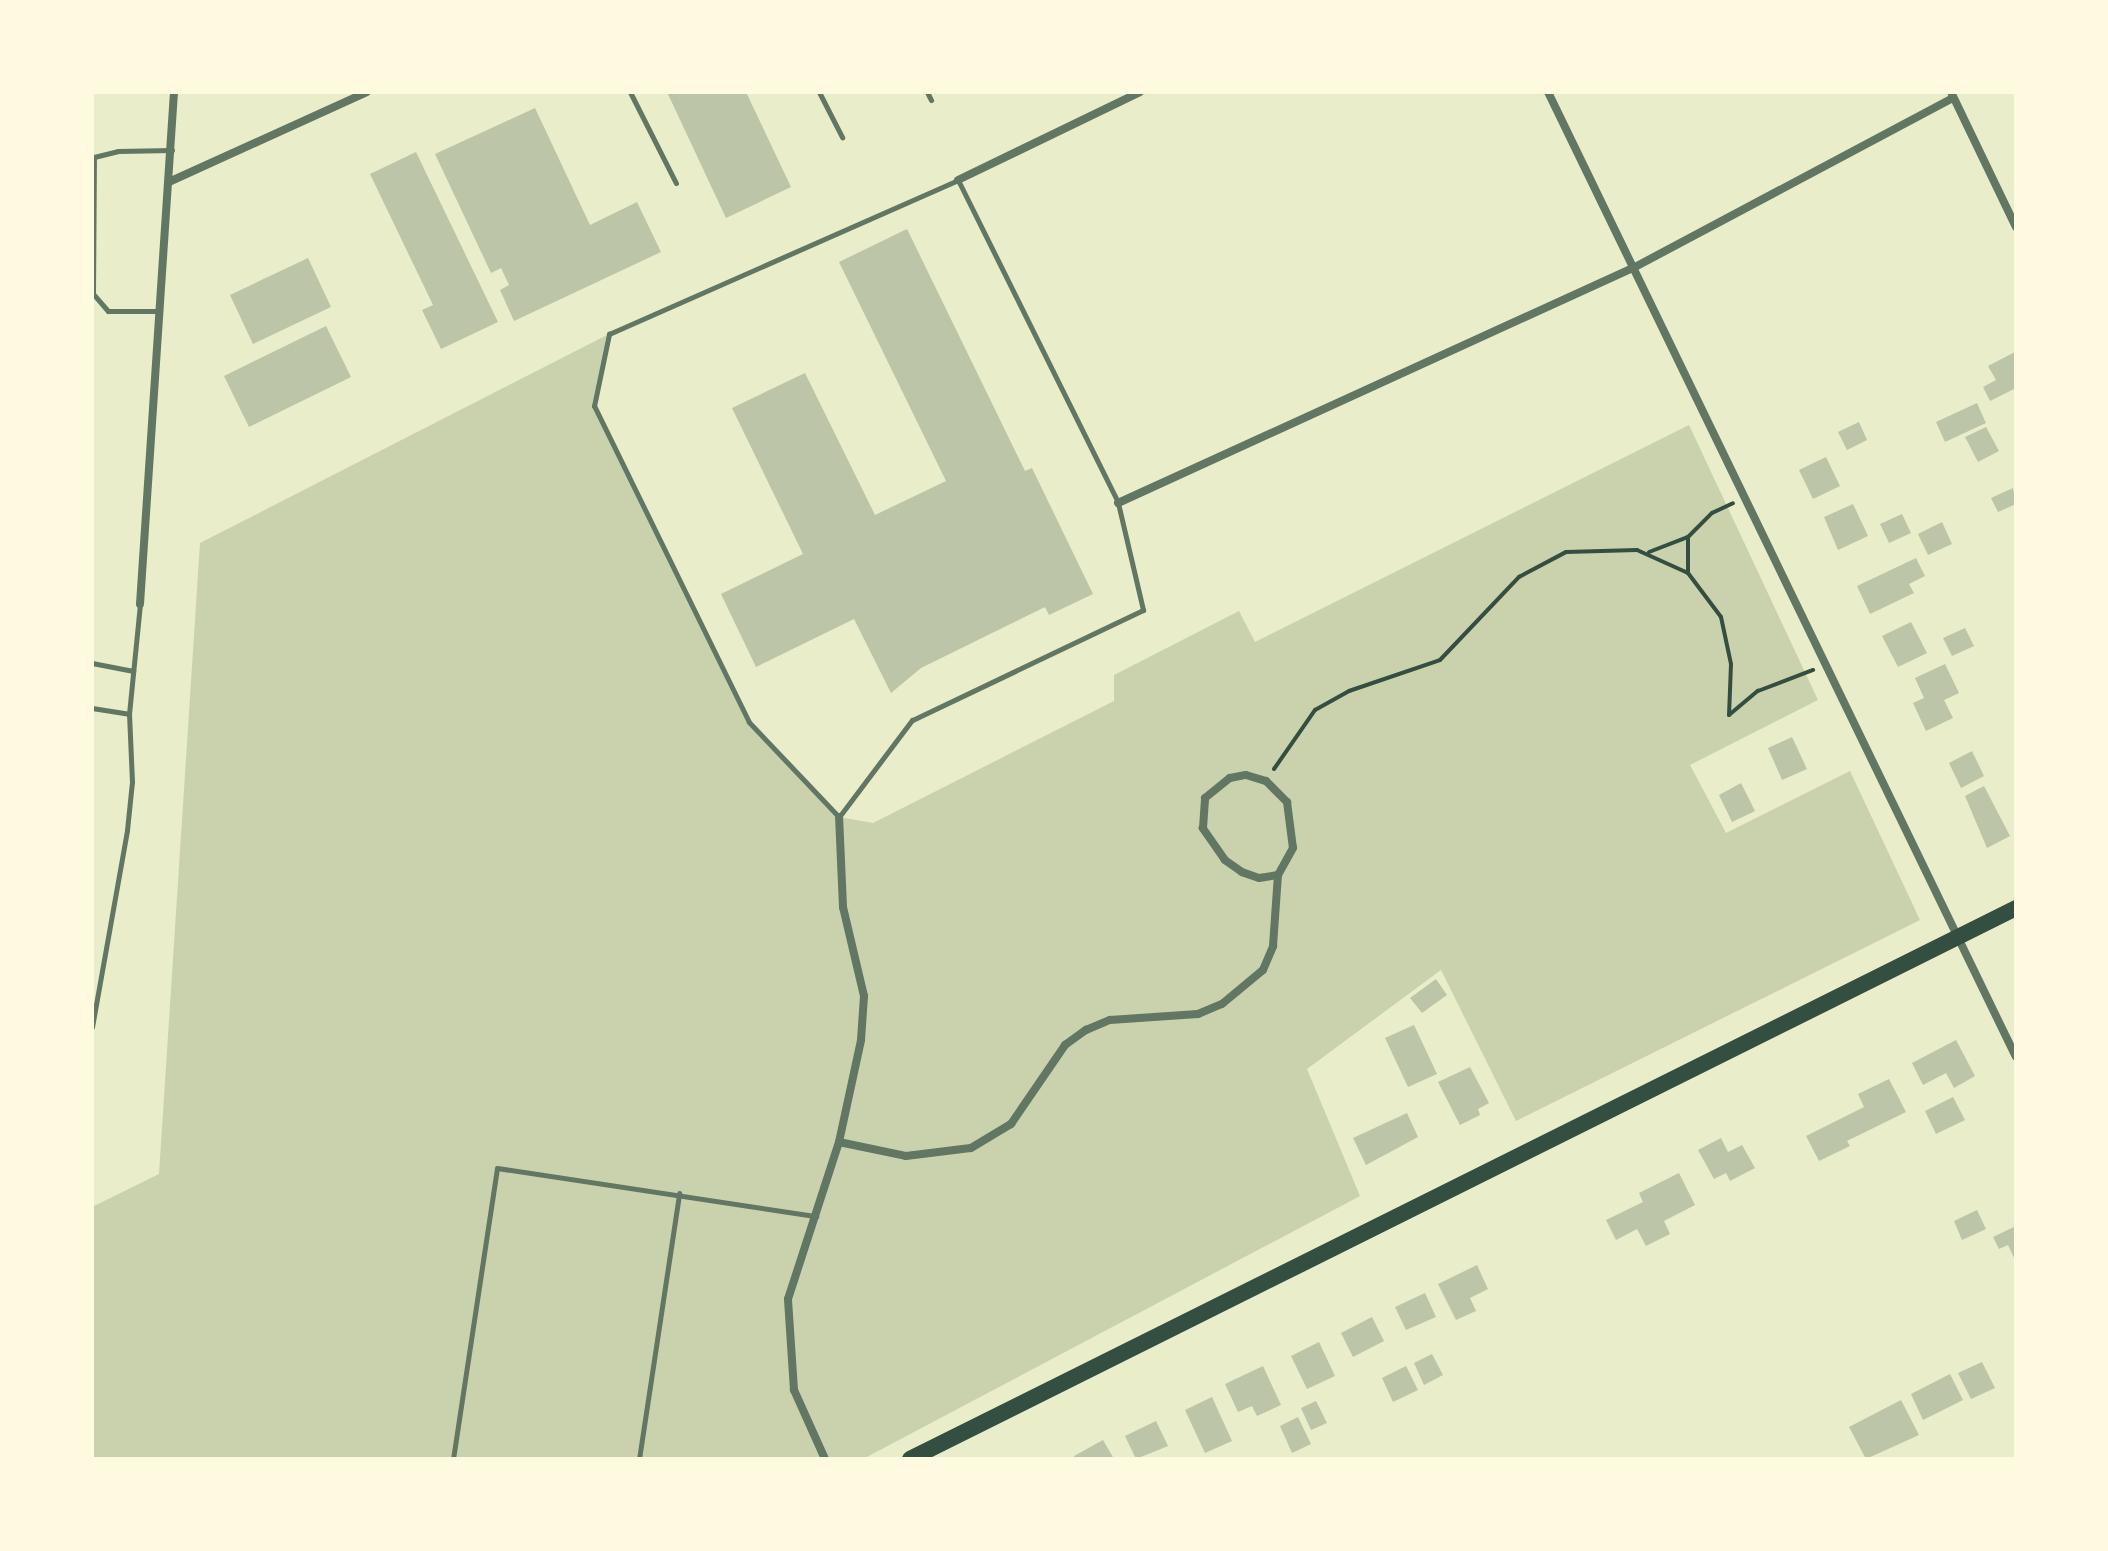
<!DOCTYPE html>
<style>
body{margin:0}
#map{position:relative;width:2108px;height:1551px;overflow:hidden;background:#e9edc9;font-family:"Space Grotesk",sans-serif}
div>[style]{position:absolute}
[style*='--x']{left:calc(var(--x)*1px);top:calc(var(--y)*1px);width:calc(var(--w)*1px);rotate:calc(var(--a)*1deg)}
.green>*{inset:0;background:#cad2ad}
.building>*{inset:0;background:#bcc5a7}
.path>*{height:4px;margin:-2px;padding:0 2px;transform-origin:2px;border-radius:2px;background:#344e41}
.service>*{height:5px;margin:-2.5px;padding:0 2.5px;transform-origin:2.5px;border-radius:2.5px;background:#617663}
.minor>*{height:8px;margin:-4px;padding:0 4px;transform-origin:4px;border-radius:4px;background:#617663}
.primary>*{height:16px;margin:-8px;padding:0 8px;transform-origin:8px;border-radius:8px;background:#344e41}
span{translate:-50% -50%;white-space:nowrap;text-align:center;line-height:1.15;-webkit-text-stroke:8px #fefae0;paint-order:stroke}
.frame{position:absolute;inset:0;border:94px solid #fefae0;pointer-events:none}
</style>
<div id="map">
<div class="green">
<div style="clip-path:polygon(609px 334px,595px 407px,749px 722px,839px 817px,873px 823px,1114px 701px,1114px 675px,1239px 611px,1255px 642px,1689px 425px,1818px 700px,1690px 765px,1726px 833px,1850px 771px,1920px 920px,1516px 1121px,1441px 970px,1307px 1069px,1360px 1196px,863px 1459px,92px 1459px,92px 1207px,159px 1174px,200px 543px)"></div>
</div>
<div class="building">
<div style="clip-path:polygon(667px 92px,746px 92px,791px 187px,726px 218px)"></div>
<div style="clip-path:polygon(535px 108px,590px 225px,637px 202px,661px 252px,514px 321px,500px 290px,509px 285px,501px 268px,491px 273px,435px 154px)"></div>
<div style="clip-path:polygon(416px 152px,498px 322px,441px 349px,422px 310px,433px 305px,370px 174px)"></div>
<div style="clip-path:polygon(907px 229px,1025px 471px,1032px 468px,1093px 594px,1049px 615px,1045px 607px,921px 668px,891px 693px,854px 619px,756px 667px,721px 594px,803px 554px,732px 408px,805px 373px,875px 515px,946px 481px,839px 262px)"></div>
<div style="clip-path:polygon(308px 258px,331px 307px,253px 344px,230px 295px)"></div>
<div style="clip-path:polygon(326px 326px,351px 377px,249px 427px,224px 376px)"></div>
<div style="clip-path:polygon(2015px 352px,2016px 388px,1990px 401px,1983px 387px,1996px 380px,1988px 366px)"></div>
<div style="clip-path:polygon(1977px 403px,1986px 423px,1945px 442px,1936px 422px)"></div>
<div style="clip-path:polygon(1859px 422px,1867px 440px,1847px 450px,1838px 432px)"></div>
<div style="clip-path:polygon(1986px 427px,1999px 451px,1978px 462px,1965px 437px)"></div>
<div style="clip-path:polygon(1826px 457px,1840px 486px,1813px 499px,1799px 470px)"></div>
<div style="clip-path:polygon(2013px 488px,2016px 504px,1998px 512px,1991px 498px)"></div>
<div style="clip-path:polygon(1853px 504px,1868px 536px,1838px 550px,1824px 517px)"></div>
<div style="clip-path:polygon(1902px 514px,1911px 533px,1889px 543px,1880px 524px)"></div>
<div style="clip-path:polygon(1942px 522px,1952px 544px,1928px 555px,1918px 534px)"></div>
<div style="clip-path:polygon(1916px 558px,1925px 576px,1909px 584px,1914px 593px,1870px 614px,1857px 586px)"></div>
<div style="clip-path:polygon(1911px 622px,1927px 653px,1898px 667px,1882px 636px)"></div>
<div style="clip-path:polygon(1965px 628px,1974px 646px,1952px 656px,1943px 638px)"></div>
<div style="clip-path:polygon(1945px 664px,1959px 693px,1944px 700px,1953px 718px,1926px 731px,1913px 703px,1924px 698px,1915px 678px)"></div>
<div style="clip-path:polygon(1792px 737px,1807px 769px,1782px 780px,1768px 748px)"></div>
<div style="clip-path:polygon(1972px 751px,1984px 776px,1961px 788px,1949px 763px)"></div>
<div style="clip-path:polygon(1741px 783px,1755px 811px,1732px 822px,1719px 795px)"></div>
<div style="clip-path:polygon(1984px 786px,2010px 836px,1987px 848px,1965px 796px)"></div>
<div style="clip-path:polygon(1436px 979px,1447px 995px,1422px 1013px,1410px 998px)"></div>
<div style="clip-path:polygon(1414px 1025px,1437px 1074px,1408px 1087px,1385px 1038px)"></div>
<div style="clip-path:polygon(1956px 1040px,1975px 1076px,1954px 1088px,1946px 1073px,1923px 1085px,1912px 1063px)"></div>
<div style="clip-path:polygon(1470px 1067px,1489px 1103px,1478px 1109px,1480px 1115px,1460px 1125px,1438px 1082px)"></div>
<div style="clip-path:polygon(1889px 1079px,1906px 1112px,1847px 1141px,1850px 1146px,1819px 1161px,1806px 1136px,1864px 1107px,1858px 1094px)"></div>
<div style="clip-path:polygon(1953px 1097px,1965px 1120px,1936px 1134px,1925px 1111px)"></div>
<div style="clip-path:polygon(1407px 1113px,1418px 1137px,1366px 1165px,1353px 1138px)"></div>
<div style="clip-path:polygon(1721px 1138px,1728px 1152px,1742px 1145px,1755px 1168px,1730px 1181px,1726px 1173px,1714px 1179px,1698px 1150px)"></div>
<div style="clip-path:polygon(1679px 1173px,1695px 1205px,1664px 1221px,1670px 1234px,1646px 1246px,1637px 1229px,1616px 1240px,1606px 1220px,1643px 1202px,1639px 1193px)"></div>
<div style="clip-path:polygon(1977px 1210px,1986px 1229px,1962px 1240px,1954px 1221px)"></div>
<div style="clip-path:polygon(2016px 1226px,2016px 1262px,2008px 1245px,1999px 1249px,1993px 1237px)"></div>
<div style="clip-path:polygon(1477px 1265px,1488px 1289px,1470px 1298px,1476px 1311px,1456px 1320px,1438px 1284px)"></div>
<div style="clip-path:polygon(1425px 1293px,1436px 1317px,1406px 1330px,1395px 1307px)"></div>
<div style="clip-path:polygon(1372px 1317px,1384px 1341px,1353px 1357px,1341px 1333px)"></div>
<div style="clip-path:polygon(1319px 1342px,1335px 1376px,1307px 1389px,1291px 1356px)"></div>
<div style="clip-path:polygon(1432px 1354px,1443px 1375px,1424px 1385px,1414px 1363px)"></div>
<div style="clip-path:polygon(1982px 1362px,1995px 1388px,1971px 1399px,1958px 1373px)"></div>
<div style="clip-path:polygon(1263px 1366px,1281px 1405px,1257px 1416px,1252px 1406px,1238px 1412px,1225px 1384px)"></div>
<div style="clip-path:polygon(1406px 1366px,1418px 1390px,1393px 1402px,1382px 1378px)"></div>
<div style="clip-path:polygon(1950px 1374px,1963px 1400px,1923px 1420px,1911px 1394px)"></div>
<div style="clip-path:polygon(1212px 1397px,1232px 1441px,1205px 1453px,1185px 1410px)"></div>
<div style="clip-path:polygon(1901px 1400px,1919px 1435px,1866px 1459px,1849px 1427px)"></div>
<div style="clip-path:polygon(1316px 1401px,1327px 1423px,1311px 1430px,1301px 1408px)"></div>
<div style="clip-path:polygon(1298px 1417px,1311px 1444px,1292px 1453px,1280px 1426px)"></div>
<div style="clip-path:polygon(1156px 1421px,1168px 1446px,1136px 1459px,1125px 1436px)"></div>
<div style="clip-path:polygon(1103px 1440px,1114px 1459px,1075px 1459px,1074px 1456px)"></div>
</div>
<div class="path">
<div style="--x:1649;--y:552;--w:42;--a:-21"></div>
<div style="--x:1688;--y:573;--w:36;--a:-90"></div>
<div style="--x:1688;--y:537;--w:34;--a:-45"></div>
<div style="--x:1712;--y:513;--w:23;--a:-25"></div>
<div style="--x:1274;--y:769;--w:72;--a:-55.2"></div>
<div style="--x:1315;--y:710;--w:39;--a:-29"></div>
<div style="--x:1349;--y:691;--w:96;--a:-18.8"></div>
<div style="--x:1440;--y:660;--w:115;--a:-46.4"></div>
<div style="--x:1519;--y:577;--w:53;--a:-28"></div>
<div style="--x:1566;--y:552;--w:71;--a:-1.6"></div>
<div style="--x:1637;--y:550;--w:56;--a:24.3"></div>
<div style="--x:1688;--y:573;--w:55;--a:53.1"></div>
<div style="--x:1721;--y:617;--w:48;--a:78"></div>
<div style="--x:1731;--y:664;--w:51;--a:92.2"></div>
<div style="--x:1729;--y:715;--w:38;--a:-40"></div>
<div style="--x:1758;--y:691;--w:59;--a:-20.9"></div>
</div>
<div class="service">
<div style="--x:630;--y:92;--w:102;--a:63.2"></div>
<div style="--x:819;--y:92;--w:51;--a:62.9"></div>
<div style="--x:927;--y:92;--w:9;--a:63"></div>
<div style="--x:958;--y:180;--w:360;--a:63.6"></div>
<div style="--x:1118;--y:503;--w:110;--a:76.8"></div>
<div style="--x:1143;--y:610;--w:256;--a:154.5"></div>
<div style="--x:912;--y:720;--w:121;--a:127"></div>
<div style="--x:839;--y:817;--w:131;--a:-133.5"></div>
<div style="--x:749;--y:722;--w:352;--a:-116.1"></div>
<div style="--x:594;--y:406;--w:74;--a:-78.2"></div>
<div style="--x:609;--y:334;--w:381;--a:-23.8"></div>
<div style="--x:160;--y:311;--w:52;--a:180"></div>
<div style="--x:108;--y:311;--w:23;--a:-131"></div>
<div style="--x:93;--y:294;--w:137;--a:-89.6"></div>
<div style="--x:94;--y:157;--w:25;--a:-14"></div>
<div style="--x:118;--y:151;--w:54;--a:-1.1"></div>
<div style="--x:92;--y:663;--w:42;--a:11"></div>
<div style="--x:92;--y:708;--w:37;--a:9"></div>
<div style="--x:129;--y:714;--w:111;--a:-84.3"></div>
<div style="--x:92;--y:1027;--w:200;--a:-79.9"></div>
<div style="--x:127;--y:830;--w:48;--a:-84.1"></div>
<div style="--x:132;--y:782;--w:68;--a:-92.5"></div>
<div style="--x:453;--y:1459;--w:294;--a:-81.4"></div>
<div style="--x:497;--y:1168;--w:323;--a:8.6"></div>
<div style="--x:639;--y:1459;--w:269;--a:-81.4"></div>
</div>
<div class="minor">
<div style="--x:1548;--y:92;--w:1072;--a:64.13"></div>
<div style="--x:1951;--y:92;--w:150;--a:64.3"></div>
<div style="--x:958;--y:180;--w:202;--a:-25.8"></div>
<div style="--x:171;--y:181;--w:215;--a:-24.4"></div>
<div style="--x:1118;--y:503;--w:568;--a:-24.54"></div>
<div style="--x:1635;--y:267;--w:360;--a:-28"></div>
<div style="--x:140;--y:604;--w:513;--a:-86.2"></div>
<div style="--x:1246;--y:775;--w:21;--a:17"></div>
<div style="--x:1266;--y:781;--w:30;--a:45"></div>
<div style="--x:1287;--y:802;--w:46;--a:82.6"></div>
<div style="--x:1293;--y:848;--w:31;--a:119"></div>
<div style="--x:1278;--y:875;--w:19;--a:171"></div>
<div style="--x:1259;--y:878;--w:18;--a:-161"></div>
<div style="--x:1242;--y:872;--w:21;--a:-145"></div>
<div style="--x:1225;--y:860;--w:39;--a:-125"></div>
<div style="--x:1203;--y:828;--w:30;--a:-86"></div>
<div style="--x:1205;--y:798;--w:32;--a:-39"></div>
<div style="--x:1230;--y:778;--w:16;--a:-11"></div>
<div style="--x:839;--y:1142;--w:68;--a:11.8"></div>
<div style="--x:906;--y:1156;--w:65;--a:-7"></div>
<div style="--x:971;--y:1148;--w:47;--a:-31"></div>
<div style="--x:1011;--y:1124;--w:96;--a:-55.6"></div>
<div style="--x:1065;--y:1045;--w:26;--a:-36"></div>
<div style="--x:1086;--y:1030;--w:26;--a:-23"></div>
<div style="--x:1110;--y:1020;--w:88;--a:-3.9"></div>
<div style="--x:1198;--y:1014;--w:26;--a:-23"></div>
<div style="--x:1222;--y:1004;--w:53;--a:-39.7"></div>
<div style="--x:1263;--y:970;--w:26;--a:-67"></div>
<div style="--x:1273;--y:946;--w:71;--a:-86"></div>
<div style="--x:825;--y:1459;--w:76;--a:-114.2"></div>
<div style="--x:794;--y:1390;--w:91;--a:-93.8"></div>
<div style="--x:788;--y:1299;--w:165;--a:-72"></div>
<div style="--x:839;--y:1142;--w:104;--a:-77.8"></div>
<div style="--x:861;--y:1040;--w:44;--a:-86.1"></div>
<div style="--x:864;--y:996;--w:91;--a:-103.3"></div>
<div style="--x:843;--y:907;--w:90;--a:-92.5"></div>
</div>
<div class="primary">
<div style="--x:910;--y:1459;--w:1236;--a:-26.48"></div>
</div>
<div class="frame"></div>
</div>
